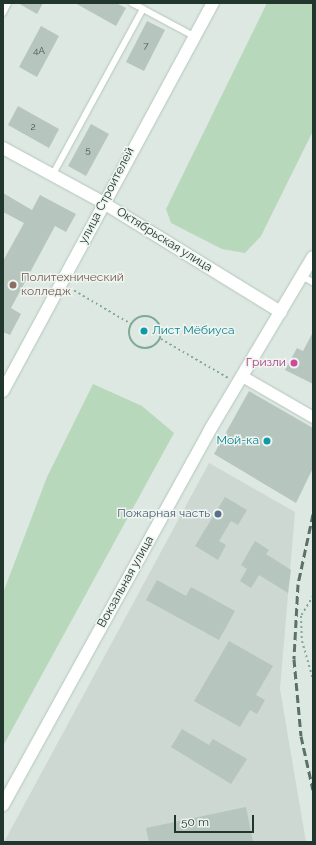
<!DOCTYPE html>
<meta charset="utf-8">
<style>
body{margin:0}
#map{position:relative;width:316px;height:845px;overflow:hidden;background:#dee8e2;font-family:Raleway,sans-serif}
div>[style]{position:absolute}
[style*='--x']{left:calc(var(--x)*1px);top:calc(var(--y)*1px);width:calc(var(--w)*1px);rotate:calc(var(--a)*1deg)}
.built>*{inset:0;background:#ccd8d1}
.green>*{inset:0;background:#b8d8bc}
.building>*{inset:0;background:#b6c5bd}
.path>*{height:2px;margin-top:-1px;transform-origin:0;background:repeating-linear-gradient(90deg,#80aa96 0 2px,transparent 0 5px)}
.path>.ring{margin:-1px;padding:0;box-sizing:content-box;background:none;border:2px solid #80aa96;border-radius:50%}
.roads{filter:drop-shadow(0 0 1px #b2c7bc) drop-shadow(0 0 1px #b2c7bc)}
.lane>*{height:5.5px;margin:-2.75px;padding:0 2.75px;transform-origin:2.75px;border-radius:2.75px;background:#fff}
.street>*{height:11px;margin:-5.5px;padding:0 5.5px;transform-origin:5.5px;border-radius:5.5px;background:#fff}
.secondary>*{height:12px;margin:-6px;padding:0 6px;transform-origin:6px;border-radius:6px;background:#fff}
.rail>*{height:3px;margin-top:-1.5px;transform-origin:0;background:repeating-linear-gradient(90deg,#5b7268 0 8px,transparent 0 12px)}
.dots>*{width:11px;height:11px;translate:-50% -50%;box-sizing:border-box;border:2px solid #eef5f0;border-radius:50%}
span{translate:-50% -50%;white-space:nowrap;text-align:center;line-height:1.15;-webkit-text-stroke:3px #eef5f0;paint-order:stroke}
.number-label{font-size:10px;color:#465a51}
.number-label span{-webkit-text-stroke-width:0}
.street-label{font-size:12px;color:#21362d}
.education-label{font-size:12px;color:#785e54}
.left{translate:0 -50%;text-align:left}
.culture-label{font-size:12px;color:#0d838f}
.right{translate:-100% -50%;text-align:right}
.hotel-label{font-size:12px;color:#b23c85}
.service-label{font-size:12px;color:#4e5e75}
.frame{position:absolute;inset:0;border:4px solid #21362d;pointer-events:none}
.scale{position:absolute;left:174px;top:815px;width:80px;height:18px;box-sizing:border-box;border:2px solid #21362d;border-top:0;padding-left:5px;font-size:12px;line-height:14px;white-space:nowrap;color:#21362d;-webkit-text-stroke:3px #eef5f0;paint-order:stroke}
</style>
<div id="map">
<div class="built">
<div style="clip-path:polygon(209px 463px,295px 512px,280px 689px,306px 842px,4px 842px)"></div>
</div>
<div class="green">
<div style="clip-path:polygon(267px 3px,313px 3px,313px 131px,261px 236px,245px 253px,222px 249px,171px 223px,166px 209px)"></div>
<div style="clip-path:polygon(93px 384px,142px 406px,174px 433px,3px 746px,3px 593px,47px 477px)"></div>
</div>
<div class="building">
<div style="clip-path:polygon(18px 3px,43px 3px,37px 14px)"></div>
<div style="clip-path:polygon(75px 3px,116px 3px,126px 8px,116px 26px)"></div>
<div style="clip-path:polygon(147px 21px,165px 30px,144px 71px,126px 62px)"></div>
<div style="clip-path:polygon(41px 26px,59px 36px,37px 77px,19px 67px)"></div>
<div style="clip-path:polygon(18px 106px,59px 129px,49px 148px,8px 125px)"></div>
<div style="clip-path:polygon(91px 124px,109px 134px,86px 176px,68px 166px)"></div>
<div style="clip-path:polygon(3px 193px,32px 210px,40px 195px,76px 214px,66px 232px,55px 226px,11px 308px,21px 314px,10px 335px,3px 332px,3px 261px,24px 223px,3px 212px)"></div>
<div style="clip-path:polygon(313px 332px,313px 384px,285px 370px,297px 348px,303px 351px)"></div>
<div style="clip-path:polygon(249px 391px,313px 428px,313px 468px,296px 503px,214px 454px)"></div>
<div style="clip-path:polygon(225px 497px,247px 510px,238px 525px,231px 521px,219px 541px,226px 545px,218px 560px,195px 546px)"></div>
<div style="clip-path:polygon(255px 541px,269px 550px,266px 554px,291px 570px,288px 593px,259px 575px,251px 588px,240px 581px,247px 569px,241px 565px)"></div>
<div style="clip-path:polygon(157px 580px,186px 596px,191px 587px,235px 611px,219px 640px,146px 600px)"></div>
<div style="clip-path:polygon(229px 641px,273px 666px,256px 695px,265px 700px,257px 714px,250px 710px,240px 727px,194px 701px)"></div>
<div style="clip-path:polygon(182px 729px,209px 745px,213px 739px,247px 759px,231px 784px,171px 747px)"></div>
<div style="clip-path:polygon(246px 807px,253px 842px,149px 842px,146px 828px)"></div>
</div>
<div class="path">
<div style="--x:70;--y:288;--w:71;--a:30.5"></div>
<div class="ring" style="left:129px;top:316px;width:30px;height:30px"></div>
<div style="--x:161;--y:339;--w:78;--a:30.2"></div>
<div style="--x:313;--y:596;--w:23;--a:121"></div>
<div style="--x:301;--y:616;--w:25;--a:88"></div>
<div style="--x:302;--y:641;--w:40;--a:74"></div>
</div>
<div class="roads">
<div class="lane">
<div style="--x:132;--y:3;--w:70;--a:28"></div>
<div style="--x:3;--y:13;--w:11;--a:-63"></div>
<div style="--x:52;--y:176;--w:190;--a:-61.4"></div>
<div style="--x:302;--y:276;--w:13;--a:29"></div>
</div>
<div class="street">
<div style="--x:242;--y:376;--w:82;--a:30"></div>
</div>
<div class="secondary">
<div style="--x:3;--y:148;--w:113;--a:28.6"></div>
<div style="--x:102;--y:202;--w:210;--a:31.6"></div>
<div style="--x:3;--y:391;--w:441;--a:-61.6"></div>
<div style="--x:3;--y:805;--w:431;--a:-61.1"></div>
<div style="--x:211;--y:428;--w:199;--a:-59.2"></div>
</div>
</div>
<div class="rail">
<div style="--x:313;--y:514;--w:72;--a:102.1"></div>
<div style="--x:298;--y:584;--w:75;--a:93.1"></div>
<div style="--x:294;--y:659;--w:77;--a:84.8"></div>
<div style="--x:301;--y:736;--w:55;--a:77.5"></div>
</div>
<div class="dots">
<div style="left:13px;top:285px;background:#8d6e63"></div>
<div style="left:144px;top:331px;background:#0f9aa8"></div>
<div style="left:294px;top:363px;background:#d1479c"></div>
<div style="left:267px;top:441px;background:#0f9aa8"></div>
<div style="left:218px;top:514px;background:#5c6f8a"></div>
</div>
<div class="number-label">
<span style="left:146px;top:46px">7</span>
<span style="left:39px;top:51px">4А</span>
<span style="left:33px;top:127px">2</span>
<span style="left:88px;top:150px">5</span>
</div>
<div class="street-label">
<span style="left:107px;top:196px;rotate:-63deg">улица Строителей</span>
<span style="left:164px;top:240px;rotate:32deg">Октябрьская улица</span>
<span style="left:126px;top:582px;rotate:-61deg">Вокзальная улица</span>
</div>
<div class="education-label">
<span class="left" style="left:21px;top:285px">Политехнический<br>колледж</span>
</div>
<div class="culture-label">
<span class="left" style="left:152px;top:331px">Лист Мёбиуса</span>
<span class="right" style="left:259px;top:441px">Мой-ка</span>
</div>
<div class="hotel-label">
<span class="right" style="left:286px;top:363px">Гризли</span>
</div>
<div class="service-label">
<span class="right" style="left:210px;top:514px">Пожарная часть</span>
</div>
<div class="frame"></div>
<div class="scale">50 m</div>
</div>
